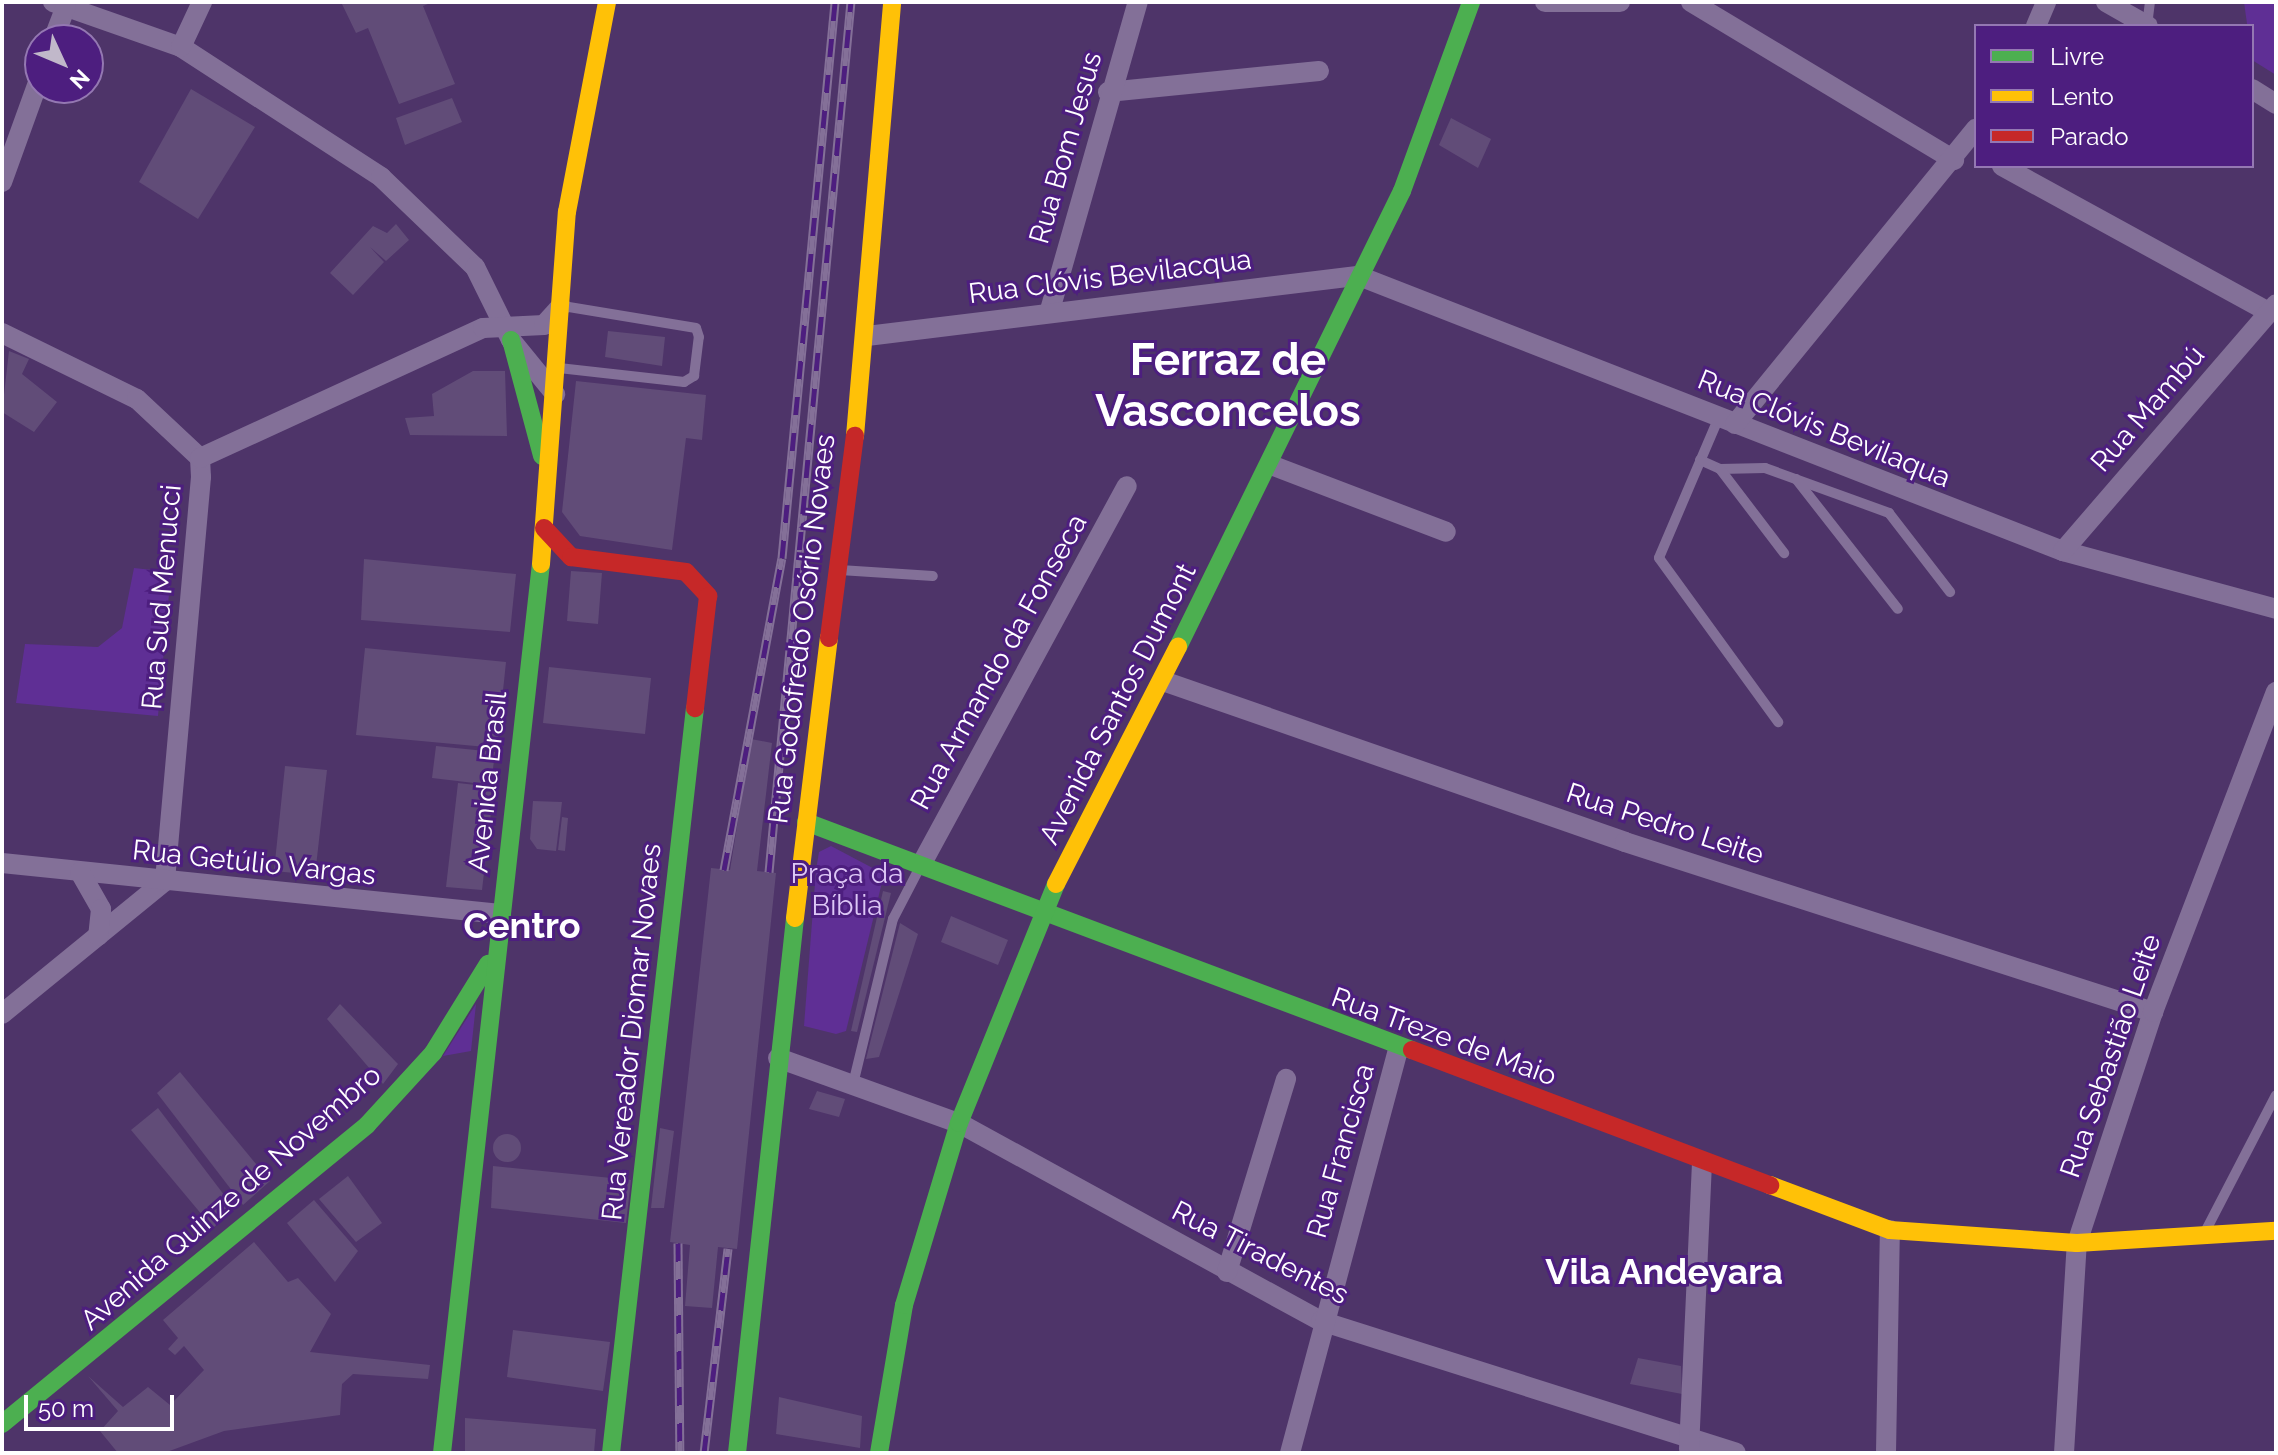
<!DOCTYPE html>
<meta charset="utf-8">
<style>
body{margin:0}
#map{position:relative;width:2278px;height:1455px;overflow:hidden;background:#4e3469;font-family:Raleway,sans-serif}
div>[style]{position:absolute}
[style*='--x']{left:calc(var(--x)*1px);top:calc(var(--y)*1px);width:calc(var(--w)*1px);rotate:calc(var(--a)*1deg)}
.green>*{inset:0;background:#5f2f95}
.building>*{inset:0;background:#614c78}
.round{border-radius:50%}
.lane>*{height:10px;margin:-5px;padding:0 5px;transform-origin:5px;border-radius:5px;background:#837098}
.street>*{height:20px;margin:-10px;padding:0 10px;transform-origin:10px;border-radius:10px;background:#837098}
.fast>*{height:18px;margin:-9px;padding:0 9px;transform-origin:9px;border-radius:9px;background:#4caf50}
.slow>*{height:18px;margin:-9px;padding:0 9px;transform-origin:9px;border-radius:9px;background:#ffc107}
.jam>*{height:18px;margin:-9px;padding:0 9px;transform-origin:9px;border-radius:9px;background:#c62828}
.rail>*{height:9px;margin-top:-4.5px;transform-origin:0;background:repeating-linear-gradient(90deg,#4d1e7f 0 18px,#847098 0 36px);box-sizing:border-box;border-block:2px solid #847098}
span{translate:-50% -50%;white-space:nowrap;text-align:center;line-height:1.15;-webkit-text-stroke:6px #4d1e7f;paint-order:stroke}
.street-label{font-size:28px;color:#fff}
.park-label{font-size:28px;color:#ddc7f6}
.district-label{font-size:36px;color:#fff;font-weight:700}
.town-label{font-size:44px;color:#fff;font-weight:700}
.frame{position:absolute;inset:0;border:4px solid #fff;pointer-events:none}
.legend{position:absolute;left:1974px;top:24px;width:280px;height:144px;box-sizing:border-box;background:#4d1e7f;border:2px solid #9478b2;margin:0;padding:10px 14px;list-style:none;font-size:24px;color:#fff}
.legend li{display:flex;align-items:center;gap:16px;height:40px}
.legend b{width:40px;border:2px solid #9478b2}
.north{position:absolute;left:24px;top:24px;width:80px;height:80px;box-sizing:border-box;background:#4d1e7f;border:2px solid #9478b2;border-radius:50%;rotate:134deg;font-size:22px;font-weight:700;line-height:32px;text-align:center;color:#fff}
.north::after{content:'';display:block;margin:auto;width:28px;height:36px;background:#c1b8ca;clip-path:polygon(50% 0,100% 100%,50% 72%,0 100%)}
.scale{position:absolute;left:24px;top:1395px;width:150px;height:36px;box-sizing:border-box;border:4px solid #fff;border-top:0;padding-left:10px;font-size:24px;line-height:28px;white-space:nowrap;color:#fff;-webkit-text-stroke:6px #4d1e7f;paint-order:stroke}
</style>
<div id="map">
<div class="green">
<div style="clip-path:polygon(2244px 2px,2276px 2px,2276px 75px,2252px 60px)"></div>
<div style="clip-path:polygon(134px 568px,171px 572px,158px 716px,16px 703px,25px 644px,98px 647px,122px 628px)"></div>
<div style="clip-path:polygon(831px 846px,884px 874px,846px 1031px,836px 1034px,804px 1026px,816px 870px,819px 852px)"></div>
<div style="clip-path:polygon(476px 1004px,471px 1051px,443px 1056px)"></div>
</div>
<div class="building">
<div style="clip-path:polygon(341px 2px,433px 2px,423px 6px,455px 84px,399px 104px,368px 28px,356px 33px)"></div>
<div style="clip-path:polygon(191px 89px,255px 127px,198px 219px,139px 182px)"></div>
<div style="clip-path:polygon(452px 98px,462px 122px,405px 145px,396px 118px)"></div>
<div style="clip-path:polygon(1451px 118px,1491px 139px,1478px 168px,1439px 145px)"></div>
<div style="clip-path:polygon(396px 224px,409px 240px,386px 261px,370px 247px,384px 262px,353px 295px,330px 273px,373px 226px,387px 233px)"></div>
<div style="clip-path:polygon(608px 331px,665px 337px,662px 366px,605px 357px)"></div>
<div style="clip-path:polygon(9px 351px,29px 359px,22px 374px,57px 402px,34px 432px,2px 412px)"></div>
<div style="clip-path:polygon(473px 371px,505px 371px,507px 436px,410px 435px,405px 418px,434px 416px,432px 394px)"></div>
<div style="clip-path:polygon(576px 381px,706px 395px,702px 440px,686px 438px,672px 550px,580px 536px,562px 512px)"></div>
<div style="clip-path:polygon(364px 559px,516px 574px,510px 632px,361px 620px)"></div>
<div style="clip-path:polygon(571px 571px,602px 573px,598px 624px,567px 621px)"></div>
<div style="clip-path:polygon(365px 648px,506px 662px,497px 748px,356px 735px)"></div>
<div style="clip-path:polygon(549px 667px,651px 678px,645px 734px,543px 723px)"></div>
<div style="clip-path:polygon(751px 739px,772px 743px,757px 871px,776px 873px,737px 1249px,718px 1247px,712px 1308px,685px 1306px,690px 1245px,670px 1242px,711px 868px,730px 870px)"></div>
<div style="clip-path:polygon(436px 746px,495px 752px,491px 785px,432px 778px)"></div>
<div style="clip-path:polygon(285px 766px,327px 770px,315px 875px,274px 871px)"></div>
<div style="clip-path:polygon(458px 783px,494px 787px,482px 890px,446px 887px)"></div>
<div style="clip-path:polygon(533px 801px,562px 802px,556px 851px,537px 849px,530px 839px)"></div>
<div style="clip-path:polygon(562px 817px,568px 818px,565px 851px,558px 850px)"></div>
<div style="clip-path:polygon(883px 891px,891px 893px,857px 1032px,851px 1031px)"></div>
<div style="clip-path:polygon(951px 916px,1008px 940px,998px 965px,941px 942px)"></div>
<div style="clip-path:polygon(900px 923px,918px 934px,879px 1057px,866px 1059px)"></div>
<div style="clip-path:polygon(340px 1004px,398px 1064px,383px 1084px,327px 1019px)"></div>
<div style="clip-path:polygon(180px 1072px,270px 1181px,243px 1205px,157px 1093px)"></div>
<div style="clip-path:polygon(817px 1091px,845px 1099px,839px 1117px,809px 1109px)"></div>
<div style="clip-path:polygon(158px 1108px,234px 1208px,213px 1228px,131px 1130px)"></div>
<div style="clip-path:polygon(660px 1128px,674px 1131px,664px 1208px,651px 1208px)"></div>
<div class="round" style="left:493px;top:1134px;width:28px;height:28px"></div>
<div style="clip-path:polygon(493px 1166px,631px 1180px,626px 1223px,491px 1208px)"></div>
<div style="clip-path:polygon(348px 1176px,382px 1223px,356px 1242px,319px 1199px)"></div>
<div style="clip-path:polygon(314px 1200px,358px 1251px,335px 1282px,287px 1223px)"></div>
<div style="clip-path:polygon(254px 1242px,288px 1282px,298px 1278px,331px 1314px,310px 1352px,430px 1365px,428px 1379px,353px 1374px,342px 1384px,340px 1415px,224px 1431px,164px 1453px,118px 1453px,100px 1431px,118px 1411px,88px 1376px,123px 1407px,148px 1387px,170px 1405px,204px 1370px,184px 1346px,175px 1355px,168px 1349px,178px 1338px,163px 1320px)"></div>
<div style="clip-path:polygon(513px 1330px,610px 1342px,603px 1391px,507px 1377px)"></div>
<div style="clip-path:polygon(1638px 1358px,1681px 1366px,1682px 1394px,1630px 1384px)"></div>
<div style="clip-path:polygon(779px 1397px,862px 1416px,860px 1448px,776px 1434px)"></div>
<div style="clip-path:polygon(465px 1418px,596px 1429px,594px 1453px,465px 1453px)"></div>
</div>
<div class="lane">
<div style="--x:2147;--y:26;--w:24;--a:-83"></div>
<div style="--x:559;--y:368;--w:126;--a:6.4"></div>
<div style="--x:684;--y:382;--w:12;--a:-31"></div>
<div style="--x:694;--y:376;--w:39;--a:-83"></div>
<div style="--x:699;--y:337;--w:9;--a:-108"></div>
<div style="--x:696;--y:328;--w:135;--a:-170.6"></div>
<div style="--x:1719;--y:417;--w:153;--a:113.1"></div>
<div style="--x:1659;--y:558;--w:203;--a:54"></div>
<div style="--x:1700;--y:460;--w:22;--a:24"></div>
<div style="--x:1720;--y:469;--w:45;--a:-1.3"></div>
<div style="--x:1765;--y:468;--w:132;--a:19.9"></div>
<div style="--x:1889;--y:513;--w:100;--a:52.3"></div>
<div style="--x:1720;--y:469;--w:106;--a:52.7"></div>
<div style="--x:1796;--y:479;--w:165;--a:51.9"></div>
<div style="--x:840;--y:570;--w:93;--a:3.7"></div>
<div style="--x:854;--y:1080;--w:166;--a:-76.4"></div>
<div style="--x:893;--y:919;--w:61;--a:-62.6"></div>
<div style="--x:2205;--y:1232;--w:154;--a:-62.6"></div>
</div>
<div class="street">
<div style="--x:53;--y:2;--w:136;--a:19.4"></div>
<div style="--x:181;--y:47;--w:239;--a:33"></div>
<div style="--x:381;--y:177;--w:130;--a:43.8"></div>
<div style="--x:475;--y:267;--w:81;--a:63.7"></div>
<div style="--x:511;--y:340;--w:70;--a:50.8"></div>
<div style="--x:1545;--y:2;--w:75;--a:0"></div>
<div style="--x:1691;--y:2;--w:307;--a:31"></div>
<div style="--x:2106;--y:2;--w:48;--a:29.7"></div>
<div style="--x:2036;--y:26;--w:26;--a:-67"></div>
<div style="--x:53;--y:40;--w:36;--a:-69"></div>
<div style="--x:181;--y:47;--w:50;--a:-65"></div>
<div style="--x:2252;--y:89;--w:28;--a:32"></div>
<div style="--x:1108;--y:92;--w:212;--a:-5.7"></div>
<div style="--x:2002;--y:166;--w:304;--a:28.7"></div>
<div style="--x:2;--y:182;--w:112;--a:-70.1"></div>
<div style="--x:1050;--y:310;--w:320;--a:-74.1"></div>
<div style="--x:2;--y:333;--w:150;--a:26.1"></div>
<div style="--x:137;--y:399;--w:86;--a:43.1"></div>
<div style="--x:200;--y:458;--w:19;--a:87"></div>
<div style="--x:201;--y:477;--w:406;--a:95.1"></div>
<div style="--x:165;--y:881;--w:210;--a:140.8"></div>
<div style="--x:867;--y:336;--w:496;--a:-7"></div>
<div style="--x:1359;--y:276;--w:756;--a:21.34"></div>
<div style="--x:2063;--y:551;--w:221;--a:15.2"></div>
<div style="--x:1735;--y:424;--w:381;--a:-50.8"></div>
<div style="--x:200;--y:458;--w:311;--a:-24.7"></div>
<div style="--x:483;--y:328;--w:61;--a:-2.8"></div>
<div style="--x:544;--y:325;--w:25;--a:-48"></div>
<div style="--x:1271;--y:465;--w:187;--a:20.9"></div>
<div style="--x:2063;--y:551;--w:326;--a:-49.2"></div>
<div style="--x:1163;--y:681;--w:489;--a:19.2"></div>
<div style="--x:1625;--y:842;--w:555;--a:17.85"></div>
<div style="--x:2;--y:863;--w:501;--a:5.85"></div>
<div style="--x:921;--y:865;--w:431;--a:-61.5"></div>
<div style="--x:80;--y:872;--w:43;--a:60.4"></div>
<div style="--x:101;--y:909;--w:27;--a:96"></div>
<div style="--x:778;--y:1058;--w:192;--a:19.8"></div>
<div style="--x:959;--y:1123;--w:413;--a:28.7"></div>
<div style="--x:1321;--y:1321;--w:435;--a:17.6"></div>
<div style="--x:1227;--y:1272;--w:202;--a:-73"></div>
<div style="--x:1689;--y:1449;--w:286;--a:-87.4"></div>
<div style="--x:1290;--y:1453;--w:417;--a:-75"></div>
<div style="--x:1886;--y:1453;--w:223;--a:-89"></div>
<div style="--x:2064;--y:1453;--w:210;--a:-86.5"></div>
<div style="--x:2077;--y:1243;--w:243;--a:-71.8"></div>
<div style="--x:2153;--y:1012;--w:343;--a:-69"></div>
</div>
<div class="fast">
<div style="--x:511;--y:340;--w:120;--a:75"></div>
<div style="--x:1178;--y:647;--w:508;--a:-63.84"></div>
<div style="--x:1402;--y:191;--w:201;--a:-69.9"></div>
<div style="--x:806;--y:822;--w:647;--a:20.62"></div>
<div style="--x:2;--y:1424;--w:472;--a:-39.3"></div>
<div style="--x:367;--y:1125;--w:98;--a:-47.5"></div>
<div style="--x:433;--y:1053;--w:105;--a:-58.3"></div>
<div style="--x:442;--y:1453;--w:894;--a:-83.65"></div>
<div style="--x:611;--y:1453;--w:750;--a:-83.57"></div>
<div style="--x:737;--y:1453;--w:538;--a:-83.81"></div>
<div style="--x:879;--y:1453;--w:150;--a:-80.4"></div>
<div style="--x:904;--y:1305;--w:190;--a:-73.2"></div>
<div style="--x:959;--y:1123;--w:258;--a:-67.9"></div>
</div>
<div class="slow">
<div style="--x:855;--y:436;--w:436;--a:-85.1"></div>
<div style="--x:541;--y:564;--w:353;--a:-85.8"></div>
<div style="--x:567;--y:212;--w:214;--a:-79.2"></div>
<div style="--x:1056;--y:884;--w:267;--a:-62.8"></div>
<div style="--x:795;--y:918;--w:282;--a:-83.1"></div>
<div style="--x:1770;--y:1185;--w:128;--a:20.6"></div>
<div style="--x:1890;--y:1230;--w:187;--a:4"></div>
<div style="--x:2077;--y:1243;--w:199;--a:-3.5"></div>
</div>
<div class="jam">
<div style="--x:544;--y:528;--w:40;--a:47"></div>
<div style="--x:571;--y:557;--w:116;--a:7.4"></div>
<div style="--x:686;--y:572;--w:33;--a:47"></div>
<div style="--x:708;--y:596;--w:113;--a:96.6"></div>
<div style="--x:829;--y:638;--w:204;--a:-82.7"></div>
<div style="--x:1412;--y:1050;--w:383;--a:20.7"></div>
</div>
<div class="rail">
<div style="--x:724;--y:870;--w:317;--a:-79.5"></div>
<div style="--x:782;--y:558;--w:559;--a:-84.55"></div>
<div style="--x:769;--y:872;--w:874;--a:-84.62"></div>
<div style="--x:678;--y:1243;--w:210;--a:89.5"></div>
<div style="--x:704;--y:1453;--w:206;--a:-83.3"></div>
</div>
<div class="street-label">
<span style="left:1066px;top:148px;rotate:-74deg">Rua Bom Jesus</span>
<span style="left:1110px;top:277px;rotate:-7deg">Rua Clóvis Bevilacqua</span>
<span style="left:2148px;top:409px;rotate:-49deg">Rua Mambú</span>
<span style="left:1824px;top:429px;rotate:22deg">Rua Clóvis Bevilaqua</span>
<span style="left:162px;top:597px;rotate:-85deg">Rua Sud Menucci</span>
<span style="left:802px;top:629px;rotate:-83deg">Rua Godofredo Osório Novaes</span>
<span style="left:999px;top:662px;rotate:-61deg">Rua Armando da Fonseca</span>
<span style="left:1118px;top:704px;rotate:-63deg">Avenida Santos Dumont</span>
<span style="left:488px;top:782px;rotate:-84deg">Avenida Brasil</span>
<span style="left:1665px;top:824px;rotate:18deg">Rua Pedro Leite</span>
<span style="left:254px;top:863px;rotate:6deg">Rua Getúlio Vargas</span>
<span style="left:632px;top:1032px;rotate:-84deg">Rua Vereador Diomar Novaes</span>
<span style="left:1444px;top:1037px;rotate:20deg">Rua Treze de Maio</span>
<span style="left:2111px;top:1056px;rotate:-71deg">Rua Sebastião Leite</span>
<span style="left:1341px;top:1151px;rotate:-74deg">Rua Francisca</span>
<span style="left:231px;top:1198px;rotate:-41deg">Avenida Quinze de Novembro</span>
<span style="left:1260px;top:1253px;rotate:27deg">Rua Tiradentes</span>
</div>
<div class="park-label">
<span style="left:847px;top:890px">Praça da<br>Bíblia</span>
</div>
<div class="district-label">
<span style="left:522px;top:926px">Centro</span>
<span style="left:1664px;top:1272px">Vila Andeyara</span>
</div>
<div class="town-label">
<span style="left:1228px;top:386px">Ferraz de<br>Vasconcelos</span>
</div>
<div class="frame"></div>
<ul class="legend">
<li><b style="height:10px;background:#4caf50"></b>Livre</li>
<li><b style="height:10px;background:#ffc107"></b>Lento</li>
<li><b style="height:10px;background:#c62828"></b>Parado</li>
</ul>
<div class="north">N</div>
<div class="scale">50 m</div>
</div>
